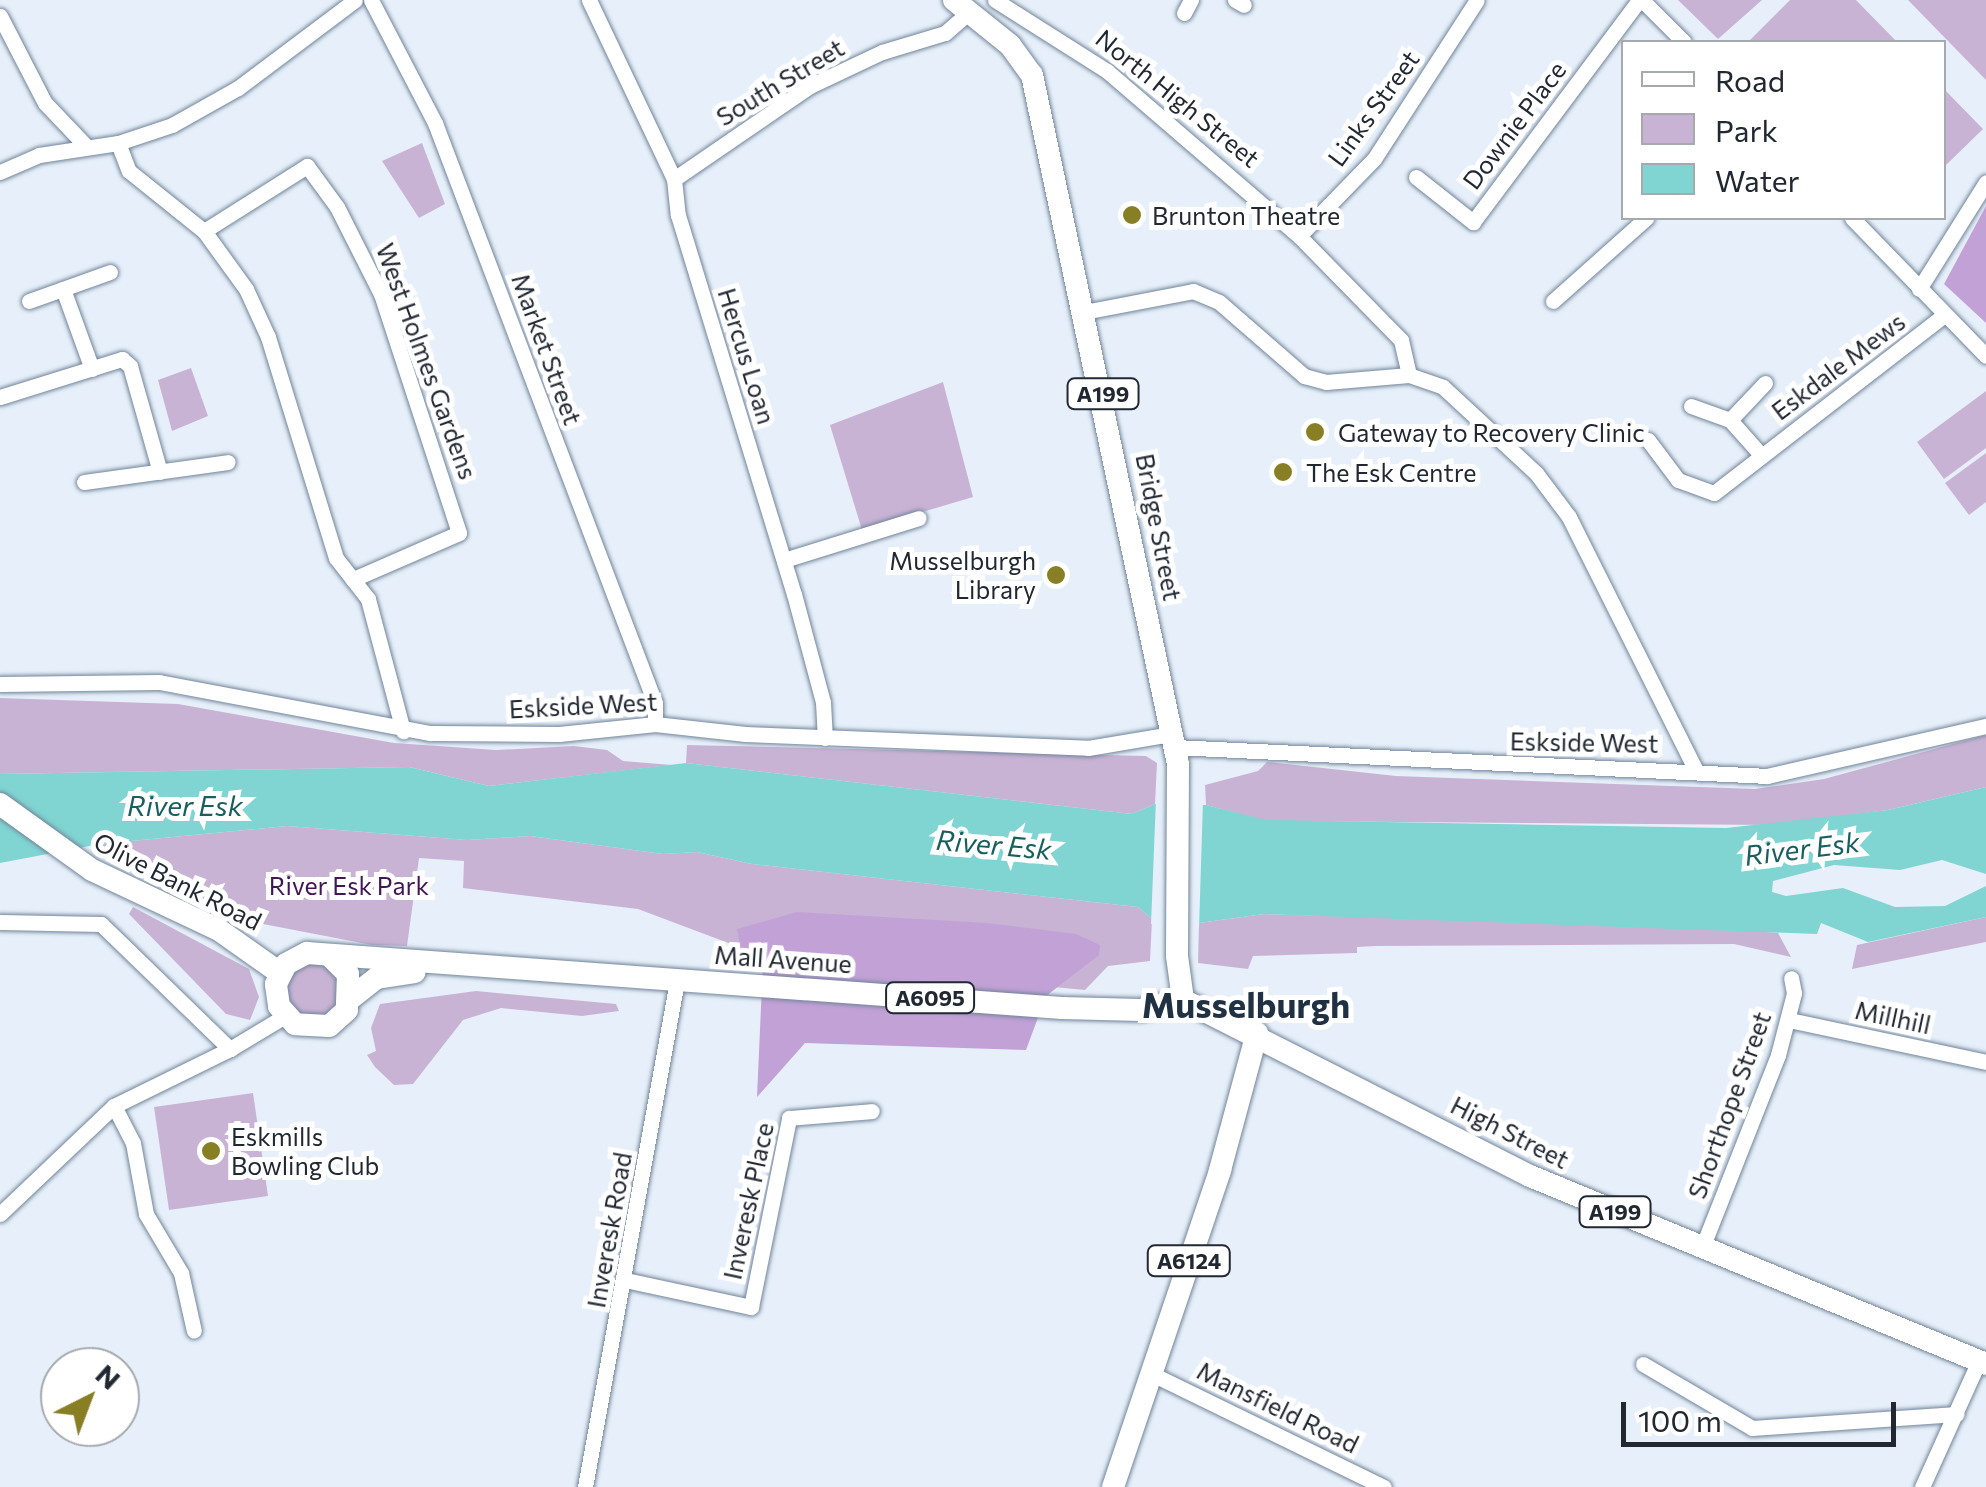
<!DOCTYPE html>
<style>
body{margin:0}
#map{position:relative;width:1986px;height:1487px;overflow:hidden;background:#e7f0fa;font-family:Commissioner,sans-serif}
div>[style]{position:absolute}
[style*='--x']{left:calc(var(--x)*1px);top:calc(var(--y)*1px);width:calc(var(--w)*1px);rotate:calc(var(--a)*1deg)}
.green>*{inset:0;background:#c9b3d5}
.round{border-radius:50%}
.forest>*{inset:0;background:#c2a1d6}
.water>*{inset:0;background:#80d4d2}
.pier>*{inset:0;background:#e7f0fa}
.roads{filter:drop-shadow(0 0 2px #71849a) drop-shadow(0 0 2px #71849a)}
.street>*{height:15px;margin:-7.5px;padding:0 7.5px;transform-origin:7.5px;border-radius:7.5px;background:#fff}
.primary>*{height:22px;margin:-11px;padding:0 11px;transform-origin:11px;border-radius:11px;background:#fff}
.dots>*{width:28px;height:28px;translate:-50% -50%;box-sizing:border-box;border:5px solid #fff;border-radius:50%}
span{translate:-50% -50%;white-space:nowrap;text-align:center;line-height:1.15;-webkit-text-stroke:10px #fff;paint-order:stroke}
.shield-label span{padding:2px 8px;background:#fff;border:2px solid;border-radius:8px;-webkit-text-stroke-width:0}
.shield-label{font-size:22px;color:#212832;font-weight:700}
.street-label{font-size:25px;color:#212832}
.poi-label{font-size:25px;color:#212832}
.left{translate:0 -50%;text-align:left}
.right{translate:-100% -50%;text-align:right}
.park-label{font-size:25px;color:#411655}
.water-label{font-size:28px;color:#185f5e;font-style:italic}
.district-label{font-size:35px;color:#213144;font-weight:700}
.legend{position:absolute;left:1621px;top:40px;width:325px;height:180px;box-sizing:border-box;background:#fff;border:2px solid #a6a9ad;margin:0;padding:12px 18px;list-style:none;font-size:30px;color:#212832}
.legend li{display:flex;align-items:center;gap:20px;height:50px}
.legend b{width:50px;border:2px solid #a6a9ad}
.north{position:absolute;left:40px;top:1347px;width:100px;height:100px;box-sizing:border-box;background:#fff;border:2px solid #a6a9ad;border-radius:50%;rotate:42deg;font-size:28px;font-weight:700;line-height:40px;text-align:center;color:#212832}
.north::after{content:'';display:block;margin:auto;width:35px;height:45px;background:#887f25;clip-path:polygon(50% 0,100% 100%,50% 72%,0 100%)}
.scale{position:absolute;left:1621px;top:1402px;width:275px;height:45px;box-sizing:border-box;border:5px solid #212832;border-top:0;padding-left:12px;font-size:30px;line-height:35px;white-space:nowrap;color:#212832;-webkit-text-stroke:8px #fff;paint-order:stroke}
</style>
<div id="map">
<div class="green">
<div style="clip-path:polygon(1678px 0,1762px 0,1718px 39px)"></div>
<div style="clip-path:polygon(1790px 0,1856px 0,1897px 42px,1748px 42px)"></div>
<div style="clip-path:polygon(1908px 0,1986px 0,1986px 80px)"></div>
<div style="clip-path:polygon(1944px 89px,1983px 129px,1944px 167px)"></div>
<div style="clip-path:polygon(422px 143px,445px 204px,419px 218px,382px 161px)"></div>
<div style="clip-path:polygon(191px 368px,208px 416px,172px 431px,158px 380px)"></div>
<div style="clip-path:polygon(943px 382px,973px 497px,862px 530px,830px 425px)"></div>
<div style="clip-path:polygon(1986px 391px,1986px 448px,1944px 479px,1917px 442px)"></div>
<div style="clip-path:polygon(1986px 453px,1986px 502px,1969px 515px,1945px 483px)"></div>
<div style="clip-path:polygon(0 698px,178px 704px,394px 743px,496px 750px,574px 746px,607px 750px,623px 761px,672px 765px,489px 786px,409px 767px,0 774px)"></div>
<div style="clip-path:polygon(1986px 735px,1986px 787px,1888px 810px,1770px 825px,1266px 821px,1206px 805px,1205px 785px,1258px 771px,1267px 762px,1396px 776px,1755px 789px,1824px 779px)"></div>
<div style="clip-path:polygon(687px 745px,1146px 756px,1157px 763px,1155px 804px,1132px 814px,686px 763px)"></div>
<div style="clip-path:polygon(287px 826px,467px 840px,530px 836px,663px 854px,697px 852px,752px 864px,1138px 907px,1152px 919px,1150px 961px,1108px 966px,1085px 990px,741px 958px,731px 944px,638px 909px,463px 888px,464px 861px,419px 858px,407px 946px,372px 945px,253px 922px,156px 883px,100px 844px)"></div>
<div style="clip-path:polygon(133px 907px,249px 969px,259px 997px,250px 1020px,226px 1014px,129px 914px)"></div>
<div style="clip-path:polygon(1264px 914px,1689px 926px,1778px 933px,1791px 957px,1734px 944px,1376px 946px,1357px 947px,1357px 953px,1253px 956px,1248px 969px,1198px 963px,1199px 923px)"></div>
<div style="clip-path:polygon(1986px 917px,1986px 942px,1852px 969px,1857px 945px)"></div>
<div class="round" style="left:286px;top:964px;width:54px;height:54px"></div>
<div style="clip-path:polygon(476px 991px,616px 1004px,619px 1011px,582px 1016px,501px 1008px,463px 1020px,413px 1084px,394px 1085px,375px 1067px,367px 1055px,376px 1051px,371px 1028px,380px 1004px)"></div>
<div style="clip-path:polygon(253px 1093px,268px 1196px,169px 1210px,154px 1107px)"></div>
</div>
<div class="forest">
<div style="clip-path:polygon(1986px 206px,1986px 323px,1944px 284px)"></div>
<div style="clip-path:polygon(797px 912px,987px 923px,1076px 934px,1100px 945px,1099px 955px,1046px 996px,1026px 1050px,805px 1043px,757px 1097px,763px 962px,740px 946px,737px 929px)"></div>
</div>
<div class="water">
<div style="clip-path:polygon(686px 763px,1132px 814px,1155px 804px,1206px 805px,1266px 820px,1726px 828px,1888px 810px,1986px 787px,1986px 874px,1942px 860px,1900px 870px,1834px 865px,1773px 881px,1772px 892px,1786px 896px,1843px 888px,1895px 907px,1945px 906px,1986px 886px,1986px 917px,1868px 942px,1821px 923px,1817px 934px,1264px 914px,1199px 923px,1152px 919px,1138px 907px,752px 864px,697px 852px,663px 854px,530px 836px,467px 840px,287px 826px,100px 844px,0 863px,0 774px,409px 767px,489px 786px)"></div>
</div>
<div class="pier">
<div style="clip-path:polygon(1156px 799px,1203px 800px,1199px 928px,1151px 924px)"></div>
</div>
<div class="roads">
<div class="street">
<div style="--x:371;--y:0;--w:139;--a:62.5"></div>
<div style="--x:435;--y:123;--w:620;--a:69.23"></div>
<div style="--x:655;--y:703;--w:21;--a:90"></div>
<div style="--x:589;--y:0;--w:198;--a:64.6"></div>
<div style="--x:674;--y:179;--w:36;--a:84"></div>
<div style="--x:678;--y:215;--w:396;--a:73"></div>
<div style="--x:794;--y:594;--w:112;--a:75"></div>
<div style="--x:823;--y:702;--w:36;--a:87"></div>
<div style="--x:995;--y:0;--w:133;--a:32.4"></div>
<div style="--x:1107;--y:71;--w:253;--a:40.7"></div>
<div style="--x:1299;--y:236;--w:146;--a:45.6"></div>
<div style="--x:1401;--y:340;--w:36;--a:77"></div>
<div style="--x:1235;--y:0;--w:10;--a:29"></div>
<div style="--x:1642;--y:0;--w:59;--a:45"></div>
<div style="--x:1184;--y:13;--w:15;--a:-62"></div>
<div style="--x:0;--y:16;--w:98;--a:62.7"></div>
<div style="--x:45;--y:103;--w:58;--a:46.4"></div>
<div style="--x:118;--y:143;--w:30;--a:69"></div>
<div style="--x:129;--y:171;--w:96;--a:38.7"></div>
<div style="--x:204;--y:231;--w:72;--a:54.1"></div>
<div style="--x:246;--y:289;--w:53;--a:65.4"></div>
<div style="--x:268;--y:337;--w:231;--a:72.9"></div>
<div style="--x:336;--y:558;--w:52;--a:52"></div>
<div style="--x:368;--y:599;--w:137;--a:75.1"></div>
<div style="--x:0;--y:172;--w:43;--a:-23.6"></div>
<div style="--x:39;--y:155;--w:80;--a:-8.6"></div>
<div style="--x:118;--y:143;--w:57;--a:-18.4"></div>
<div style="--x:172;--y:125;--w:76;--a:-29.3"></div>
<div style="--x:238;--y:88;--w:146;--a:-36.9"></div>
<div style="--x:1416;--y:177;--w:73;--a:38.3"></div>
<div style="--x:1473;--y:222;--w:277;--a:-53.2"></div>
<div style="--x:674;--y:179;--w:165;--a:-34.4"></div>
<div style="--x:810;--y:86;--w:80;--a:-25.3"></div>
<div style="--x:882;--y:52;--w:66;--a:-16.8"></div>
<div style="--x:945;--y:33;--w:32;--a:-41"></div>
<div style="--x:1852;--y:218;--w:192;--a:45.8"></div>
<div style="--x:204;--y:231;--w:122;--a:-32.3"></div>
<div style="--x:307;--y:166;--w:51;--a:53.8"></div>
<div style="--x:337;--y:207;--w:97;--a:63.2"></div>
<div style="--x:381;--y:294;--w:251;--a:71.9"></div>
<div style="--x:459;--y:533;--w:116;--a:156.5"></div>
<div style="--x:1299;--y:236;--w:107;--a:-45.8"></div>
<div style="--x:1374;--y:159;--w:189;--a:-57.1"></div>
<div style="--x:63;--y:289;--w:85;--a:70.1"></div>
<div style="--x:1919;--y:289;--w:126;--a:-57.9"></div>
<div style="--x:29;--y:301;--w:86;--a:-19.7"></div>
<div style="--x:1553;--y:301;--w:125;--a:-41.7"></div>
<div style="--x:1084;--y:312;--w:111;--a:-10.9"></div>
<div style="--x:1193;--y:291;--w:28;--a:23"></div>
<div style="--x:1219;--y:302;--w:113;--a:41"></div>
<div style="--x:1304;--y:376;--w:23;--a:15"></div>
<div style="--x:1326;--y:382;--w:83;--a:-4.8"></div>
<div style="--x:1409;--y:375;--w:36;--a:19"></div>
<div style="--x:1443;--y:387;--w:127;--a:42.8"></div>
<div style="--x:1536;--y:473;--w:55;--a:53.1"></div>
<div style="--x:1569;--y:517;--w:282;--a:63.4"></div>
<div style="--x:0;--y:397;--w:128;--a:-17.3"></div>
<div style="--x:122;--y:359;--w:11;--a:41"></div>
<div style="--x:130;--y:366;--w:110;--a:74.2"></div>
<div style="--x:1691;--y:406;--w:41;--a:19.7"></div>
<div style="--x:1730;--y:420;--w:48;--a:48.4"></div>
<div style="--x:1730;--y:420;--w:51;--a:-46.6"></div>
<div style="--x:1648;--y:440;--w:50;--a:53.1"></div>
<div style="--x:1678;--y:480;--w:38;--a:20"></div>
<div style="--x:1714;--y:493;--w:291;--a:-37.7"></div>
<div style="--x:84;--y:482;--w:145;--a:-7.9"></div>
<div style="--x:784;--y:560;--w:141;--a:-17.3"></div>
<div style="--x:0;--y:684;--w:159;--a:-0.7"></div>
<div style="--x:159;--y:682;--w:276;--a:10.7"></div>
<div style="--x:430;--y:733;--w:129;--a:0.4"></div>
<div style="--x:559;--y:734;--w:97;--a:-5.9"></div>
<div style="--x:655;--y:724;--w:91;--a:6.3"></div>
<div style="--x:745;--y:734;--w:343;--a:2.3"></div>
<div style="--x:1088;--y:748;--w:85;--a:-9.5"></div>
<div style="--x:1175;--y:747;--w:593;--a:2.8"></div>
<div style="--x:1767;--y:776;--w:225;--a:-12.9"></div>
<div style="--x:0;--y:922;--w:101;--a:1.1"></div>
<div style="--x:101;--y:924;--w:180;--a:44.1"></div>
<div style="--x:230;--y:1049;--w:64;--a:-31"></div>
<div style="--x:1789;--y:1020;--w:201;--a:12"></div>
<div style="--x:114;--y:1106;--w:42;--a:62.8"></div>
<div style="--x:133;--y:1143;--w:72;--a:79.6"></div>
<div style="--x:146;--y:1214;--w:69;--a:59.3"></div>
<div style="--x:181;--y:1273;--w:59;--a:77.4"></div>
<div style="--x:0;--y:1214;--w:157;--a:-43.5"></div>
<div style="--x:114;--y:1106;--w:129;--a:-26.2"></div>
<div style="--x:1702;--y:1248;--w:207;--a:-68.5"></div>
<div style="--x:1778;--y:1055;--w:64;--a:-75.5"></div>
<div style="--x:1794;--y:993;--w:15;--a:-101"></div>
<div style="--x:625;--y:1280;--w:129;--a:12.1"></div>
<div style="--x:751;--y:1307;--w:193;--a:-78.6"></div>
<div style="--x:789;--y:1118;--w:83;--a:-4.8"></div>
<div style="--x:1643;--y:1364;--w:126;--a:30.4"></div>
<div style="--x:1752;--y:1428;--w:205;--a:-3.9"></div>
<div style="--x:1150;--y:1373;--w:260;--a:26"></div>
<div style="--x:585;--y:1487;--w:514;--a:-79.7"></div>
<div style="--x:1922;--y:1487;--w:138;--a:-65.7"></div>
</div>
<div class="primary">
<div style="--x:954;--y:0;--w:72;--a:38.8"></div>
<div style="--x:1010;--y:45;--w:37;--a:54"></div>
<div style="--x:1032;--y:75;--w:704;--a:78.04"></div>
<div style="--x:1178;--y:764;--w:192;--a:90.3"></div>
<div style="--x:1177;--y:956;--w:44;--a:82.2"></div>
<div style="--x:0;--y:804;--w:113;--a:35.7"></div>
<div style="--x:92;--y:870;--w:140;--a:25.3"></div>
<div style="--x:219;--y:930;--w:75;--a:35.2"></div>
<div style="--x:331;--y:957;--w:24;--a:45"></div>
<div style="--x:348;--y:974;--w:36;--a:92"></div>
<div style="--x:347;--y:1010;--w:24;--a:138"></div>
<div style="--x:329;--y:1026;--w:34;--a:-177"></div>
<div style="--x:295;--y:1024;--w:24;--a:-132"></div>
<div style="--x:279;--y:1006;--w:22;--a:-98"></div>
<div style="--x:276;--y:984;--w:22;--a:-63"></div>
<div style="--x:286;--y:964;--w:24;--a:-28"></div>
<div style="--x:307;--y:953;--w:757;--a:4.17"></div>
<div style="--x:1062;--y:1008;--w:79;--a:1.5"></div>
<div style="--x:1141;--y:1010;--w:43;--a:-13.4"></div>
<div style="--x:351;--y:998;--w:33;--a:-38"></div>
<div style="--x:377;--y:978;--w:38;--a:-9"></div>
<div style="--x:1183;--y:1000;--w:389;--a:26.9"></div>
<div style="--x:1530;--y:1176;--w:493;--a:22.4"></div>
<div style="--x:1113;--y:1487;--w:335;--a:-71.3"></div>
<div style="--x:1220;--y:1170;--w:142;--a:-74.9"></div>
</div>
</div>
<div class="dots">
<div style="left:1132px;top:215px;background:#887f25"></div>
<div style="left:1315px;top:432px;background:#887f25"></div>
<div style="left:1283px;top:472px;background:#887f25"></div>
<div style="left:1056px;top:575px;background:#887f25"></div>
<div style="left:211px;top:1151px;background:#887f25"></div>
</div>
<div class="shield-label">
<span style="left:1103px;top:394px">A199</span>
<span style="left:930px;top:998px">A6095</span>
<span style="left:1615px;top:1212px">A199</span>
<span style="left:1189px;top:1261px">A6124</span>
</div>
<div class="street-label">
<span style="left:780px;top:82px;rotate:-31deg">South Street</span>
<span style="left:1178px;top:98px;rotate:39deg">North High Street</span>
<span style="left:1373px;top:108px;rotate:-54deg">Links Street</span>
<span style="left:1514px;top:125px;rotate:-53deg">Downie Place</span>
<span style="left:547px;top:349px;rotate:70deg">Market Street</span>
<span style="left:747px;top:356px;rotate:73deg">Hercus Loan</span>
<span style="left:427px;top:361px;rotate:70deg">West Holmes Gardens</span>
<span style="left:1838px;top:366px;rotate:-37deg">Eskdale Mews</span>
<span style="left:1159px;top:527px;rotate:79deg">Bridge Street</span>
<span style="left:583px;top:705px;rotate:-3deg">Eskside West</span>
<span style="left:1584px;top:742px;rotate:1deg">Eskside West</span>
<span style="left:178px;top:881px;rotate:27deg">Olive Bank Road</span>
<span style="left:783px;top:959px;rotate:4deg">Mall Avenue</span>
<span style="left:1893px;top:1017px;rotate:12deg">Millhill</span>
<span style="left:1729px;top:1105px;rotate:-70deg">Shorthope Street</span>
<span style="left:1510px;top:1132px;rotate:27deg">High Street</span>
<span style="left:748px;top:1201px;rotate:-78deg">Inveresk Place</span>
<span style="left:609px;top:1230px;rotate:-80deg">Inveresk Road</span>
<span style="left:1278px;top:1407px;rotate:26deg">Mansfield Road</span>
</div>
<div class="poi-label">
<span class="left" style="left:1152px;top:215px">Brunton Theatre</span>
<span class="left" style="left:1338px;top:432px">Gateway to Recovery Clinic</span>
<span class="left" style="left:1306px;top:472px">The Esk Centre</span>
<span class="right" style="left:1036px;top:575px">Musselburgh<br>Library</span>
<span class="left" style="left:231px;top:1151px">Eskmills<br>Bowling Club</span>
</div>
<div class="park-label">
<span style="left:349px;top:885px">River Esk Park</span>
</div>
<div class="water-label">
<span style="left:185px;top:805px">River Esk</span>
<span style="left:994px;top:844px;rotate:5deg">River Esk</span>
<span style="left:1802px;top:848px;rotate:-7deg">River Esk</span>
</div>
<div class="district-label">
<span style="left:1246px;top:1004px">Musselburgh</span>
</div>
<ul class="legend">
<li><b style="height:12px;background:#fff"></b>Road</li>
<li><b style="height:28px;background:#c9b3d5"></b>Park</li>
<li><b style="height:28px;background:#80d4d2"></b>Water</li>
</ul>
<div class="north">N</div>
<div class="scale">100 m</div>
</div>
